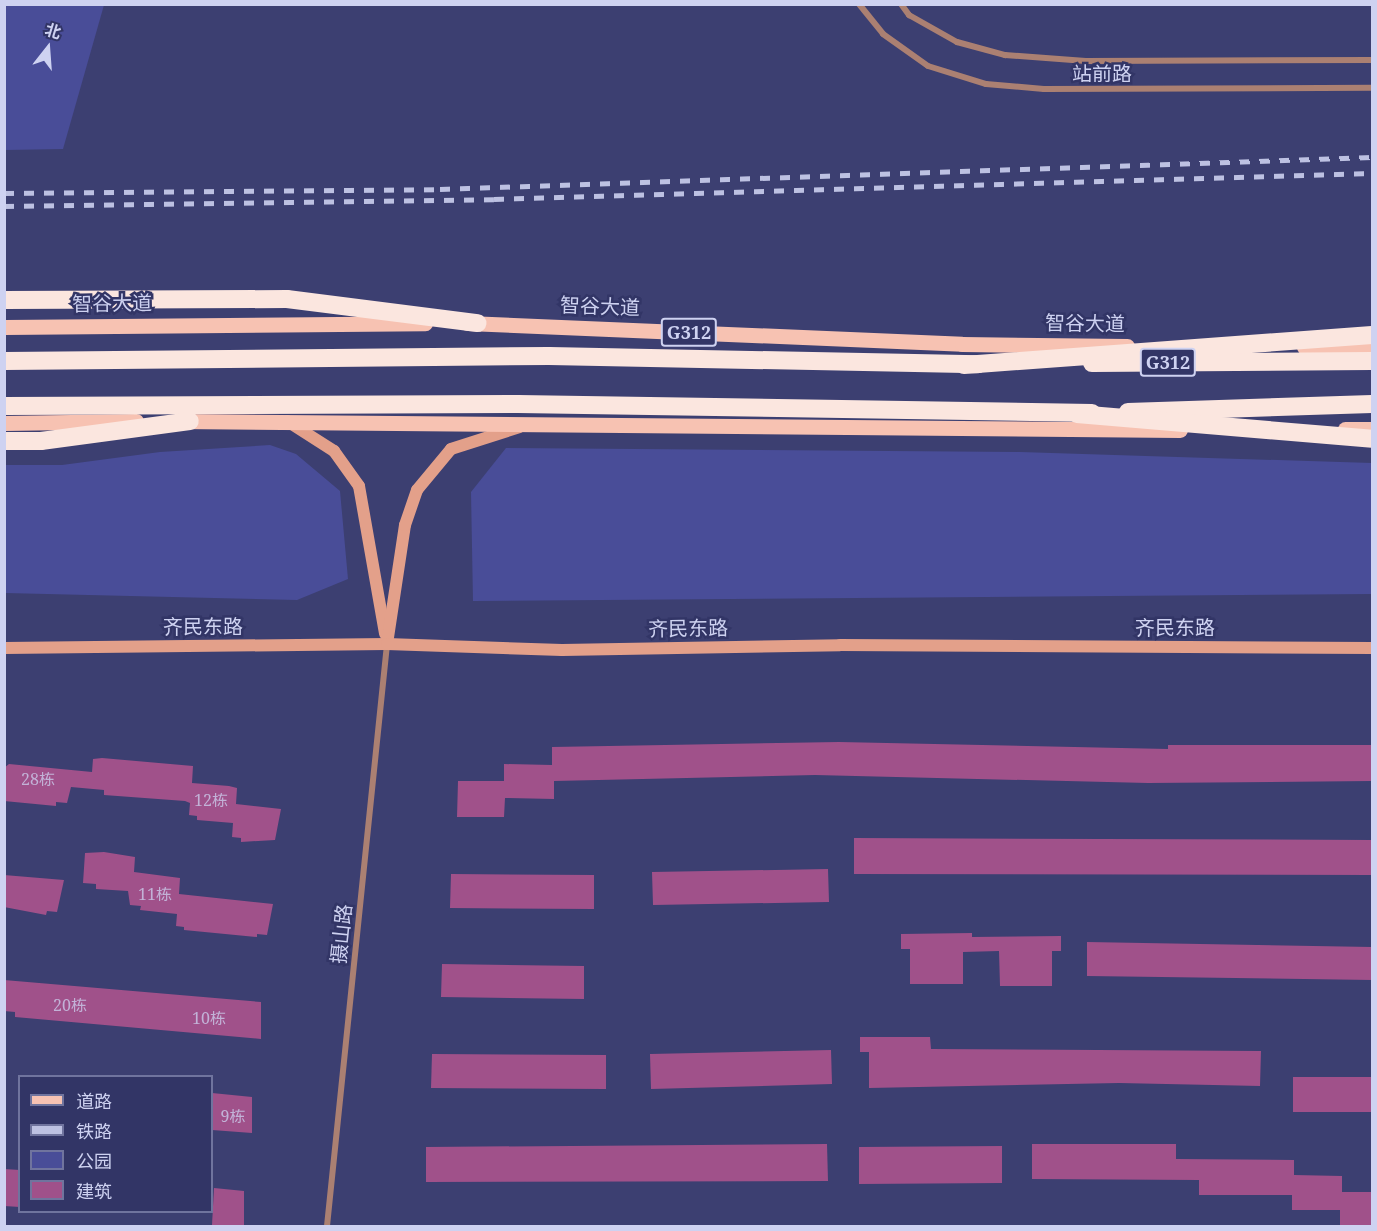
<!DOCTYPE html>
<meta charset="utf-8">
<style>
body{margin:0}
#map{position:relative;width:1377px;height:1231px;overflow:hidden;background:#3c3f71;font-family:"Noto Serif","Noto Sans SC",serif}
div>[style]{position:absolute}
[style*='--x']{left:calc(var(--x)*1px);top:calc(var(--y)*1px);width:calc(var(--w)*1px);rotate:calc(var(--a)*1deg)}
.green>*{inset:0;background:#494d98}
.building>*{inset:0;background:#a0518a}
.street>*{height:6px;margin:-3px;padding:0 3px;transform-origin:3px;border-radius:3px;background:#ab8072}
.secondary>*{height:12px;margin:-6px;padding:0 6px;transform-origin:6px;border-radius:6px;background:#e3a08a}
.primary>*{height:15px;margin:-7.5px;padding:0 7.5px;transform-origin:7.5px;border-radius:7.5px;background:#f7c2b2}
.highway>*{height:18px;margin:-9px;padding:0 9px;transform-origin:9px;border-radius:9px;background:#fbe6df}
.rail>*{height:4.5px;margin-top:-2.25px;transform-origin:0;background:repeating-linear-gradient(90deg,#bdc1e2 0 10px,transparent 0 20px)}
.highway-bridge>*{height:18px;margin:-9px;padding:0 9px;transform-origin:9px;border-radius:9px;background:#fbe6df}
span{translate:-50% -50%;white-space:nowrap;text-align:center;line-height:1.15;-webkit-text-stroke:5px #323566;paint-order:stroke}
.number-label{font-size:16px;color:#c2b2d7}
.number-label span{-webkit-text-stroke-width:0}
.shield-label span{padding:2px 4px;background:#323566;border:2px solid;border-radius:4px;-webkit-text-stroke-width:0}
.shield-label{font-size:18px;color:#ced2f1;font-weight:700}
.street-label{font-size:20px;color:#ced2f1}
.frame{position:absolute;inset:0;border:6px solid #ced2f1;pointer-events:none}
.legend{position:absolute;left:18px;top:1075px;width:195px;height:138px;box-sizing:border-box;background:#323566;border:2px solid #70749e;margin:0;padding:8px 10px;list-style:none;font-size:18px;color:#ced2f1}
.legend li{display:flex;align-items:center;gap:12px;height:30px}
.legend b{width:30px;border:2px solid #70749e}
.north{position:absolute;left:18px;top:18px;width:60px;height:60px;-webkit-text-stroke:4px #323566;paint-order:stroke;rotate:17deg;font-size:16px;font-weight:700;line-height:24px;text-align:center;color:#ced2f1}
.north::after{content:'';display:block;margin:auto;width:21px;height:27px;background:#ced2f1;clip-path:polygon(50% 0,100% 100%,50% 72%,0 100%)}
</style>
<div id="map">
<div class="green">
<div style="clip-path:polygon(4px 5px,104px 5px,63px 149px,5px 150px)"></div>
<div style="clip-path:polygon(270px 445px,296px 454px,340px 491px,348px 579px,297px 600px,5px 593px,5px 465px,62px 465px,160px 452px)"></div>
<div style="clip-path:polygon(506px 448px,1020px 452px,1372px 463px,1372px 594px,473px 601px,471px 492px)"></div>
</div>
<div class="building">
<div style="clip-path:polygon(839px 742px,1168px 749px,1168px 745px,1372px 745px,1372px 781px,1148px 783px,815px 775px,554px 781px,554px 799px,505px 798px,504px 817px,457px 817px,458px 781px,504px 781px,504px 764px,552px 765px,552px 747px)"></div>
<div style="clip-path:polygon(102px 758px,193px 766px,192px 783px,229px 786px,237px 788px,236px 804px,281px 809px,275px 840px,241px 842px,241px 838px,232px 837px,233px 823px,197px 820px,197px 816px,189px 815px,190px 803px,185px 801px,104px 795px,104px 790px,71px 787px,67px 803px,56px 802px,56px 806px,4px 801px,4px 768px,9px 764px,92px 772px,93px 759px)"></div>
<div style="clip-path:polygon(854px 838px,1372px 840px,1372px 875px,854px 874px)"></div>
<div style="clip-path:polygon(104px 852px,135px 857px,134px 872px,180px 878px,179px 894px,273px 904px,267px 935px,257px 934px,257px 937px,184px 930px,184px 927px,176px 926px,177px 914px,140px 910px,141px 906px,130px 905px,128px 891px,96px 889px,96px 884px,83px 883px,85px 853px)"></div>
<div style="clip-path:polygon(828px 869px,829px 902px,653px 905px,652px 872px)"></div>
<div style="clip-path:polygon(451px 874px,594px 875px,594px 909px,450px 908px)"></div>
<div style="clip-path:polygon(4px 875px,64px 880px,57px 912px,47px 911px,46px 915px,4px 907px)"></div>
<div style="clip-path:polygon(972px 933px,972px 937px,1061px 936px,1061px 951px,1052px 951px,1052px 986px,1000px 986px,999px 951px,963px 952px,963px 984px,910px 984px,910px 949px,901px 949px,901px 934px)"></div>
<div style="clip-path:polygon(1087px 942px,1372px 947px,1372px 980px,1087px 976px)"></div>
<div style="clip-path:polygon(442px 964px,584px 966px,584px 999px,441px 997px)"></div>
<div style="clip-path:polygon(4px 980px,261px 1002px,261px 1039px,15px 1017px,15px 1012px,4px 1011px)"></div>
<div style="clip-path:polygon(860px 1037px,930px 1037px,931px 1049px,1261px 1051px,1260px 1086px,1119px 1083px,869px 1088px,869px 1052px,860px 1052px)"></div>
<div style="clip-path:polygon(831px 1050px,832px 1084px,651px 1089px,650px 1054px)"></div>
<div style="clip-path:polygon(432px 1054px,606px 1055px,606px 1089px,431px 1088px)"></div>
<div style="clip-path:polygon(1293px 1077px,1372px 1077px,1372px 1112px,1293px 1112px)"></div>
<div style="clip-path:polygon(212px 1093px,252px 1097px,252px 1133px,212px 1130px)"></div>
<div style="clip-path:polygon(827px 1144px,828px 1181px,426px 1182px,426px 1147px)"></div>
<div style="clip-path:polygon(1032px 1144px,1176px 1144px,1176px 1159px,1294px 1160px,1294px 1175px,1342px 1176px,1342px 1192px,1372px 1192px,1372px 1227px,1340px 1227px,1340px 1210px,1292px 1210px,1292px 1195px,1199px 1195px,1199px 1180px,1032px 1179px)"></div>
<div style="clip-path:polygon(1002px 1146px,1002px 1183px,859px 1184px,859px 1147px)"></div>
<div style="clip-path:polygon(4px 1169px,20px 1170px,20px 1207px,4px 1206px)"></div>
<div style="clip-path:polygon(214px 1188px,244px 1191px,244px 1227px,212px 1225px)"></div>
</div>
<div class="street">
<div style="--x:859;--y:4;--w:38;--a:51"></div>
<div style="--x:883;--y:34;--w:55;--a:35.4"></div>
<div style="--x:928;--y:66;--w:61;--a:17.2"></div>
<div style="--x:986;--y:84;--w:58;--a:4.9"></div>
<div style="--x:1044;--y:89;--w:328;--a:-0.2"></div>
<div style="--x:901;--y:4;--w:14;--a:54"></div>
<div style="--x:909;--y:15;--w:55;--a:29.4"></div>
<div style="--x:957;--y:42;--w:50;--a:15.2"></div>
<div style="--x:1005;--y:55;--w:81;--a:4.2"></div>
<div style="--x:1086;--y:61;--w:286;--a:-0.2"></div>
<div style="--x:327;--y:1226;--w:585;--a:-84.11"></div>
</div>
<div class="secondary">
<div style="--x:287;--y:421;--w:56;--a:32.6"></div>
<div style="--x:334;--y:451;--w:43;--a:54.5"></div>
<div style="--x:359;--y:486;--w:150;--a:80"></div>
<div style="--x:387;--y:644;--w:120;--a:-81.4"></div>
<div style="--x:405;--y:525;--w:37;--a:-71"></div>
<div style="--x:417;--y:490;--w:53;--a:-50.3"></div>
<div style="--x:451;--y:449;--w:72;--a:-17.7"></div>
<div style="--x:4;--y:648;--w:383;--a:-0.6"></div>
<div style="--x:387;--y:644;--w:175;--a:2"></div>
<div style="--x:562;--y:650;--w:278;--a:-1"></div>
<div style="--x:840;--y:645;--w:532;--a:0.32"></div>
</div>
<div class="primary">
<div style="--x:467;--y:323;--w:495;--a:2.4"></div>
<div style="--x:962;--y:344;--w:165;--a:0.7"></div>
<div style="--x:4;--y:327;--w:421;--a:-0.5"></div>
<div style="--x:1304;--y:347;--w:68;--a:0.8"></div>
<div style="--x:178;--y:421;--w:1002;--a:0.51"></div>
<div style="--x:4;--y:423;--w:132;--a:-0.9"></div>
<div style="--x:1345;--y:429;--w:27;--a:0"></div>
</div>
<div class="highway">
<div style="--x:4;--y:300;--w:283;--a:-0.2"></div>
<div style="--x:287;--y:299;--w:192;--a:7.2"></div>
<div style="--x:4;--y:361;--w:545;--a:-0.53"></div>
<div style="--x:549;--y:356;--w:429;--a:1.1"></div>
<div style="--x:1092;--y:363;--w:280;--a:-0.4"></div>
<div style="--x:4;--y:406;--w:514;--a:-0.22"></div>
<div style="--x:518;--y:404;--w:574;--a:0.9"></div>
<div style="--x:1128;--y:412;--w:244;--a:-1.9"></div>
<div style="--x:4;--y:441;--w:37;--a:0"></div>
<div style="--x:41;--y:441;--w:150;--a:-7.6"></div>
</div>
<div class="rail">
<div style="--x:4;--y:193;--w:436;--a:-0.5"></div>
<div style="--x:440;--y:189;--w:933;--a:-1.97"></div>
<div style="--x:4;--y:206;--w:490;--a:-0.8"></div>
<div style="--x:494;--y:199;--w:878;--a:-1.7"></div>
</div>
<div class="highway-bridge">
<div style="--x:964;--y:365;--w:409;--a:-4.2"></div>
<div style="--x:1077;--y:414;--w:296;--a:4.8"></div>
</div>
<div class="number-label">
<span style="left:38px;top:779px">28栋</span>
<span style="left:211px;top:800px">12栋</span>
<span style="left:155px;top:894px">11栋</span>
<span style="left:70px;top:1005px">20栋</span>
<span style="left:209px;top:1018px">10栋</span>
<span style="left:233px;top:1116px">9栋</span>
</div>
<div class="shield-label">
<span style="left:689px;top:332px">G312</span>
<span style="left:1168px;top:362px">G312</span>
</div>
<div class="street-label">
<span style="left:1102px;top:73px">站前路</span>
<span style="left:112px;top:303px;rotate:-1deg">智谷大道</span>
<span style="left:600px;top:306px;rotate:2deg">智谷大道</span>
<span style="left:1085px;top:323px;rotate:1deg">智谷大道</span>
<span style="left:203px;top:626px">齐民东路</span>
<span style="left:1175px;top:627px">齐民东路</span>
<span style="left:688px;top:628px;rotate:-1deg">齐民东路</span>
<span style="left:341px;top:934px;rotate:-84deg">摄山路</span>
</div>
<div class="frame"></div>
<ul class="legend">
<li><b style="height:8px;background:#f7c2b2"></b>道路</li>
<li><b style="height:8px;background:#bdc1e2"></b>铁路</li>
<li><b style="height:16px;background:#494d98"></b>公园</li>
<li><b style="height:16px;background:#a0518a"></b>建筑</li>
</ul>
<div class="north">北</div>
</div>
